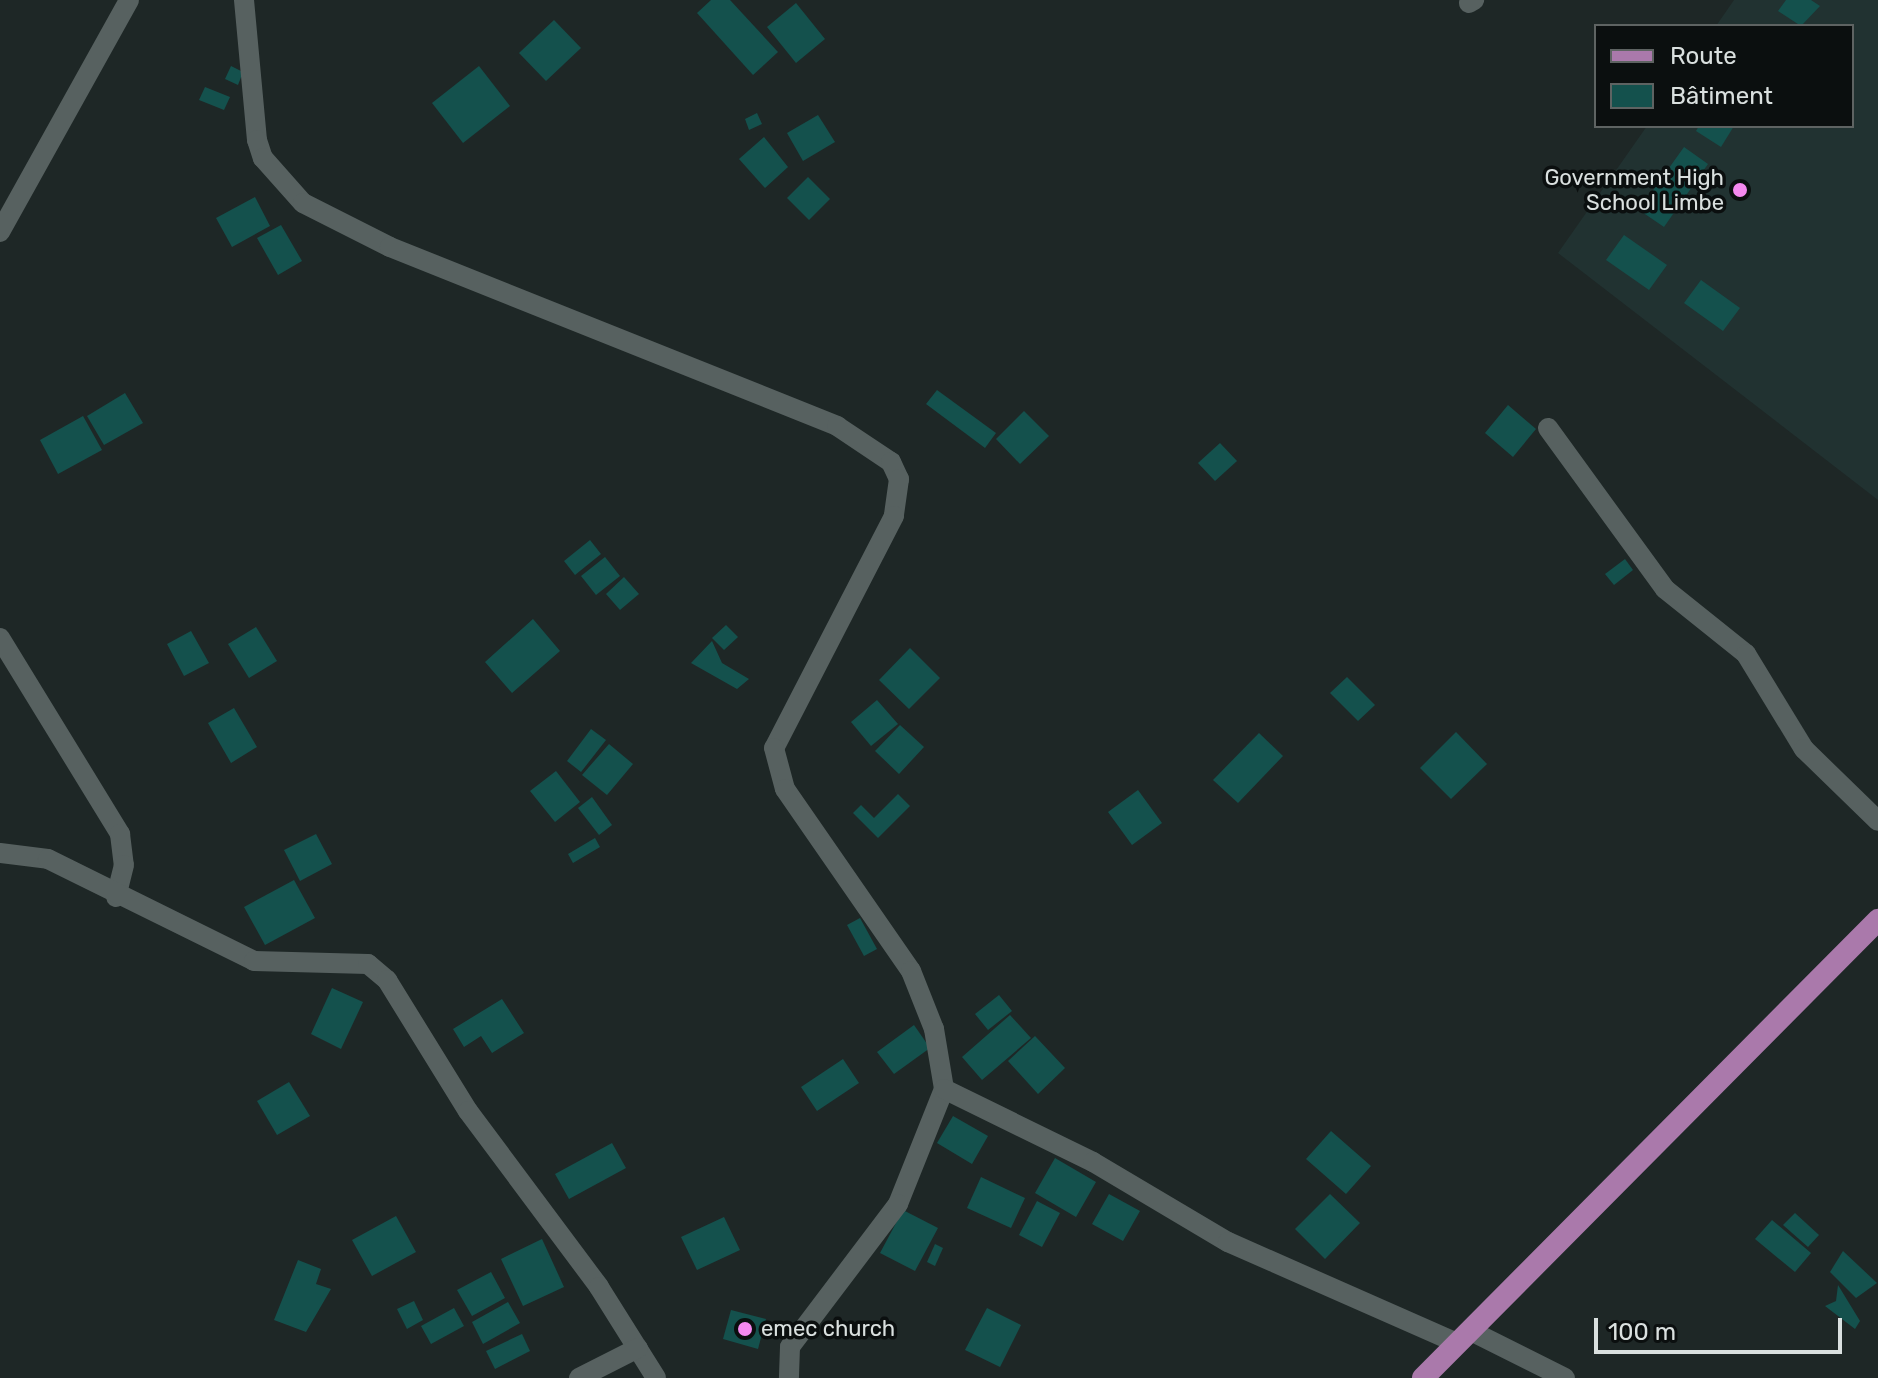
<!DOCTYPE html>
<meta charset="utf-8">
<style>
body{margin:0}
#map{position:relative;width:1878px;height:1378px;overflow:hidden;background:#1e2726;font-family:Rubik,sans-serif}
div>[style]{position:absolute}
[style*='--x']{left:calc(var(--x)*1px);top:calc(var(--y)*1px);width:calc(var(--w)*1px);rotate:calc(var(--a)*1deg)}
.built>*{inset:0;background:#213231}
.building>*{inset:0;background:#14514d}
.minor>*{height:20px;margin:-10px;padding:0 10px;transform-origin:10px;border-radius:10px;background:#576160}
.primary>*{height:22px;margin:-11px;padding:0 11px;transform-origin:11px;border-radius:11px;background:#aa79ab}
.dots>*{width:22px;height:22px;translate:-50% -50%;box-sizing:border-box;border:4px solid #0b0f0f;border-radius:50%}
span{translate:-50% -50%;white-space:nowrap;text-align:center;line-height:1.15;-webkit-text-stroke:7px #0b0f0f;paint-order:stroke}
.poi-label{font-size:22px;color:#dae0df}
.right{translate:-100% -50%;text-align:right}
.left{translate:0 -50%;text-align:left}
.legend{position:absolute;left:1594px;top:24px;width:260px;height:104px;box-sizing:border-box;background:#0b0f0f;border:2px solid #5e6362;margin:0;padding:10px 14px;list-style:none;font-size:24px;color:#dae0df}
.legend li{display:flex;align-items:center;gap:16px;height:40px}
.legend b{width:40px;border:2px solid #5e6362}
.scale{position:absolute;left:1594px;top:1318px;width:248px;height:36px;box-sizing:border-box;border:4px solid #dae0df;border-top:0;padding-left:10px;font-size:24px;line-height:28px;white-space:nowrap;color:#dae0df;-webkit-text-stroke:6px #0b0f0f;paint-order:stroke}
</style>
<div id="map">
<div class="built">
<div style="clip-path:polygon(1734px 0,1878px 0,1878px 500px,1558px 253px,1647px 126px,1852px 126px,1852px 26px,1716px 26px)"></div>
</div>
<div class="building">
<div style="clip-path:polygon(711px 0,730px 0,778px 52px,753px 75px,697px 13px)"></div>
<div style="clip-path:polygon(1786px 0,1811px 0,1820px 6px,1801px 26px,1778px 11px)"></div>
<div style="clip-path:polygon(796px 3px,825px 39px,796px 63px,767px 27px)"></div>
<div style="clip-path:polygon(554px 20px,581px 48px,546px 81px,519px 53px)"></div>
<div style="clip-path:polygon(231px 66px,243px 72px,238px 85px,225px 79px)"></div>
<div style="clip-path:polygon(479px 66px,510px 106px,463px 143px,432px 103px)"></div>
<div style="clip-path:polygon(205px 87px,230px 97px,224px 110px,199px 100px)"></div>
<div style="clip-path:polygon(757px 113px,762px 124px,749px 130px,745px 119px)"></div>
<div style="clip-path:polygon(818px 115px,835px 142px,803px 161px,787px 133px)"></div>
<div style="clip-path:polygon(1699px 126px,1734px 126px,1721px 147px,1696px 131px)"></div>
<div style="clip-path:polygon(764px 137px,788px 167px,765px 188px,739px 159px)"></div>
<div style="clip-path:polygon(1684px 147px,1708px 164px,1664px 227px,1639px 210px)"></div>
<div style="clip-path:polygon(808px 177px,830px 199px,809px 220px,787px 198px)"></div>
<div style="clip-path:polygon(255px 197px,270px 226px,232px 247px,216px 218px)"></div>
<div style="clip-path:polygon(281px 225px,302px 261px,278px 275px,257px 238px)"></div>
<div style="clip-path:polygon(1624px 235px,1667px 265px,1649px 290px,1606px 260px)"></div>
<div style="clip-path:polygon(1701px 280px,1740px 308px,1723px 331px,1684px 303px)"></div>
<div style="clip-path:polygon(937px 390px,996px 433px,985px 448px,926px 404px)"></div>
<div style="clip-path:polygon(125px 393px,143px 423px,104px 445px,87px 416px)"></div>
<div style="clip-path:polygon(1508px 405px,1536px 429px,1513px 457px,1485px 433px)"></div>
<div style="clip-path:polygon(1024px 411px,1049px 436px,1020px 464px,996px 439px)"></div>
<div style="clip-path:polygon(83px 416px,102px 450px,58px 474px,40px 440px)"></div>
<div style="clip-path:polygon(1220px 443px,1237px 461px,1215px 481px,1198px 463px)"></div>
<div style="clip-path:polygon(590px 540px,601px 554px,575px 575px,564px 561px)"></div>
<div style="clip-path:polygon(605px 557px,620px 576px,596px 595px,581px 576px)"></div>
<div style="clip-path:polygon(1625px 559px,1633px 570px,1614px 585px,1605px 574px)"></div>
<div style="clip-path:polygon(624px 577px,639px 594px,620px 610px,606px 594px)"></div>
<div style="clip-path:polygon(533px 619px,560px 651px,512px 693px,485px 662px)"></div>
<div style="clip-path:polygon(726px 625px,738px 637px,724px 650px,712px 638px)"></div>
<div style="clip-path:polygon(256px 627px,277px 661px,249px 678px,228px 644px)"></div>
<div style="clip-path:polygon(191px 631px,209px 663px,184px 676px,167px 644px)"></div>
<div style="clip-path:polygon(712px 641px,722px 663px,749px 679px,737px 689px,691px 663px)"></div>
<div style="clip-path:polygon(910px 648px,940px 678px,909px 709px,879px 680px)"></div>
<div style="clip-path:polygon(1347px 677px,1375px 705px,1358px 721px,1330px 693px)"></div>
<div style="clip-path:polygon(877px 700px,898px 724px,871px 746px,851px 722px)"></div>
<div style="clip-path:polygon(234px 708px,257px 747px,231px 763px,208px 723px)"></div>
<div style="clip-path:polygon(900px 725px,924px 747px,899px 774px,875px 751px)"></div>
<div style="clip-path:polygon(591px 729px,606px 740px,581px 772px,567px 761px)"></div>
<div style="clip-path:polygon(1456px 732px,1487px 764px,1451px 799px,1420px 768px)"></div>
<div style="clip-path:polygon(1259px 733px,1283px 756px,1238px 803px,1213px 780px)"></div>
<div style="clip-path:polygon(609px 744px,633px 764px,607px 795px,582px 775px)"></div>
<div style="clip-path:polygon(556px 771px,580px 802px,555px 822px,530px 791px)"></div>
<div style="clip-path:polygon(1138px 790px,1162px 823px,1132px 845px,1108px 812px)"></div>
<div style="clip-path:polygon(898px 794px,910px 806px,878px 838px,853px 813px,861px 805px,874px 818px)"></div>
<div style="clip-path:polygon(592px 797px,612px 825px,599px 835px,578px 808px)"></div>
<div style="clip-path:polygon(316px 834px,332px 864px,300px 881px,284px 850px)"></div>
<div style="clip-path:polygon(595px 838px,600px 847px,573px 863px,568px 854px)"></div>
<div style="clip-path:polygon(294px 880px,315px 918px,265px 945px,244px 907px)"></div>
<div style="clip-path:polygon(860px 918px,877px 949px,864px 956px,847px 925px)"></div>
<div style="clip-path:polygon(332px 988px,363px 1002px,341px 1049px,311px 1034px)"></div>
<div style="clip-path:polygon(999px 995px,1012px 1011px,988px 1030px,975px 1014px)"></div>
<div style="clip-path:polygon(502px 999px,524px 1033px,492px 1053px,481px 1036px,464px 1047px,453px 1029px)"></div>
<div style="clip-path:polygon(1010px 1015px,1031px 1038px,982px 1080px,962px 1057px)"></div>
<div style="clip-path:polygon(914px 1025px,930px 1048px,894px 1074px,877px 1052px)"></div>
<div style="clip-path:polygon(1035px 1036px,1065px 1068px,1038px 1094px,1008px 1061px)"></div>
<div style="clip-path:polygon(843px 1059px,859px 1083px,817px 1111px,801px 1087px)"></div>
<div style="clip-path:polygon(289px 1082px,310px 1116px,277px 1135px,257px 1101px)"></div>
<div style="clip-path:polygon(953px 1116px,988px 1136px,972px 1164px,937px 1143px)"></div>
<div style="clip-path:polygon(1331px 1131px,1371px 1166px,1346px 1194px,1306px 1159px)"></div>
<div style="clip-path:polygon(612px 1143px,626px 1168px,569px 1199px,555px 1174px)"></div>
<div style="clip-path:polygon(1055px 1158px,1096px 1182px,1076px 1217px,1035px 1193px)"></div>
<div style="clip-path:polygon(981px 1177px,1025px 1198px,1011px 1228px,967px 1208px)"></div>
<div style="clip-path:polygon(1109px 1194px,1140px 1211px,1123px 1241px,1092px 1224px)"></div>
<div style="clip-path:polygon(1330px 1194px,1360px 1223px,1325px 1259px,1295px 1229px)"></div>
<div style="clip-path:polygon(1037px 1201px,1060px 1213px,1042px 1247px,1019px 1235px)"></div>
<div style="clip-path:polygon(903px 1210px,938px 1228px,915px 1271px,880px 1253px)"></div>
<div style="clip-path:polygon(1795px 1213px,1819px 1235px,1808px 1247px,1783px 1225px)"></div>
<div style="clip-path:polygon(396px 1216px,416px 1252px,372px 1276px,352px 1240px)"></div>
<div style="clip-path:polygon(724px 1217px,740px 1250px,697px 1270px,681px 1237px)"></div>
<div style="clip-path:polygon(1772px 1220px,1811px 1253px,1795px 1272px,1755px 1239px)"></div>
<div style="clip-path:polygon(542px 1239px,564px 1287px,523px 1306px,501px 1259px)"></div>
<div style="clip-path:polygon(935px 1244px,943px 1248px,935px 1266px,927px 1262px)"></div>
<div style="clip-path:polygon(1843px 1251px,1877px 1283px,1856px 1298px,1830px 1272px)"></div>
<div style="clip-path:polygon(298px 1260px,321px 1269px,316px 1284px,331px 1289px,306px 1332px,274px 1320px)"></div>
<div style="clip-path:polygon(491px 1272px,505px 1298px,472px 1316px,457px 1290px)"></div>
<div style="clip-path:polygon(1838px 1285px,1860px 1321px,1855px 1329px,1825px 1306px,1836px 1301px)"></div>
<div style="clip-path:polygon(414px 1301px,423px 1320px,407px 1329px,397px 1309px)"></div>
<div style="clip-path:polygon(508px 1302px,520px 1323px,483px 1344px,472px 1322px)"></div>
<div style="clip-path:polygon(454px 1308px,464px 1326px,431px 1344px,421px 1326px)"></div>
<div style="clip-path:polygon(987px 1308px,1021px 1325px,1000px 1367px,965px 1350px)"></div>
<div style="clip-path:polygon(731px 1310px,766px 1319px,758px 1349px,723px 1339px)"></div>
<div style="clip-path:polygon(522px 1334px,530px 1351px,495px 1369px,486px 1351px)"></div>
</div>
<div class="minor">
<div style="--x:244;--y:0;--w:141;--a:84.7"></div>
<div style="--x:257;--y:140;--w:19;--a:72"></div>
<div style="--x:263;--y:158;--w:60;--a:48.4"></div>
<div style="--x:303;--y:203;--w:97;--a:26.8"></div>
<div style="--x:390;--y:247;--w:482;--a:21.8"></div>
<div style="--x:837;--y:426;--w:65;--a:33.7"></div>
<div style="--x:891;--y:462;--w:19;--a:65"></div>
<div style="--x:899;--y:479;--w:37;--a:98"></div>
<div style="--x:894;--y:516;--w:261;--a:117.3"></div>
<div style="--x:774;--y:748;--w:42;--a:75"></div>
<div style="--x:785;--y:789;--w:221;--a:55.3"></div>
<div style="--x:911;--y:971;--w:62;--a:68.4"></div>
<div style="--x:934;--y:1029;--w:61;--a:80.5"></div>
<div style="--x:944;--y:1089;--w:124;--a:111.8"></div>
<div style="--x:898;--y:1204;--w:179;--a:127.1"></div>
<div style="--x:790;--y:1347;--w:31;--a:92"></div>
<div style="--x:1469;--y:3;--w:6;--a:-31"></div>
<div style="--x:0;--y:232;--w:265;--a:-60.9"></div>
<div style="--x:1548;--y:428;--w:199;--a:54"></div>
<div style="--x:1665;--y:589;--w:104;--a:38.7"></div>
<div style="--x:1746;--y:654;--w:111;--a:58.6"></div>
<div style="--x:1804;--y:749;--w:103;--a:44.2"></div>
<div style="--x:0;--y:638;--w:230;--a:58.5"></div>
<div style="--x:120;--y:834;--w:31;--a:83"></div>
<div style="--x:124;--y:865;--w:33;--a:104"></div>
<div style="--x:0;--y:853;--w:48;--a:7.1"></div>
<div style="--x:48;--y:859;--w:230;--a:26.3"></div>
<div style="--x:254;--y:961;--w:114;--a:1.5"></div>
<div style="--x:368;--y:964;--w:25;--a:40"></div>
<div style="--x:387;--y:980;--w:154;--a:58.3"></div>
<div style="--x:468;--y:1111;--w:219;--a:53.3"></div>
<div style="--x:599;--y:1287;--w:107;--a:57.9"></div>
<div style="--x:944;--y:1089;--w:166;--a:26.1"></div>
<div style="--x:1093;--y:1162;--w:157;--a:30.7"></div>
<div style="--x:1228;--y:1242;--w:250;--a:23.8"></div>
<div style="--x:1471;--y:1331;--w:105;--a:26.6"></div>
<div style="--x:579;--y:1378;--w:66;--a:-27"></div>
</div>
<div class="primary">
<div style="--x:1423;--y:1378;--w:646;--a:-45.19"></div>
</div>
<div class="dots">
<div style="left:1740px;top:190px;background:#f589ef"></div>
<div style="left:745px;top:1329px;background:#f589ef"></div>
</div>
<div class="poi-label">
<span class="right" style="left:1724px;top:190px">Government High<br>School Limbe</span>
<span class="left" style="left:761px;top:1329px">emec church</span>
</div>
<ul class="legend">
<li><b style="height:10px;background:#aa79ab"></b>Route</li>
<li><b style="height:22px;background:#14514d"></b>Bâtiment</li>
</ul>
<div class="scale">100 m</div>
</div>
